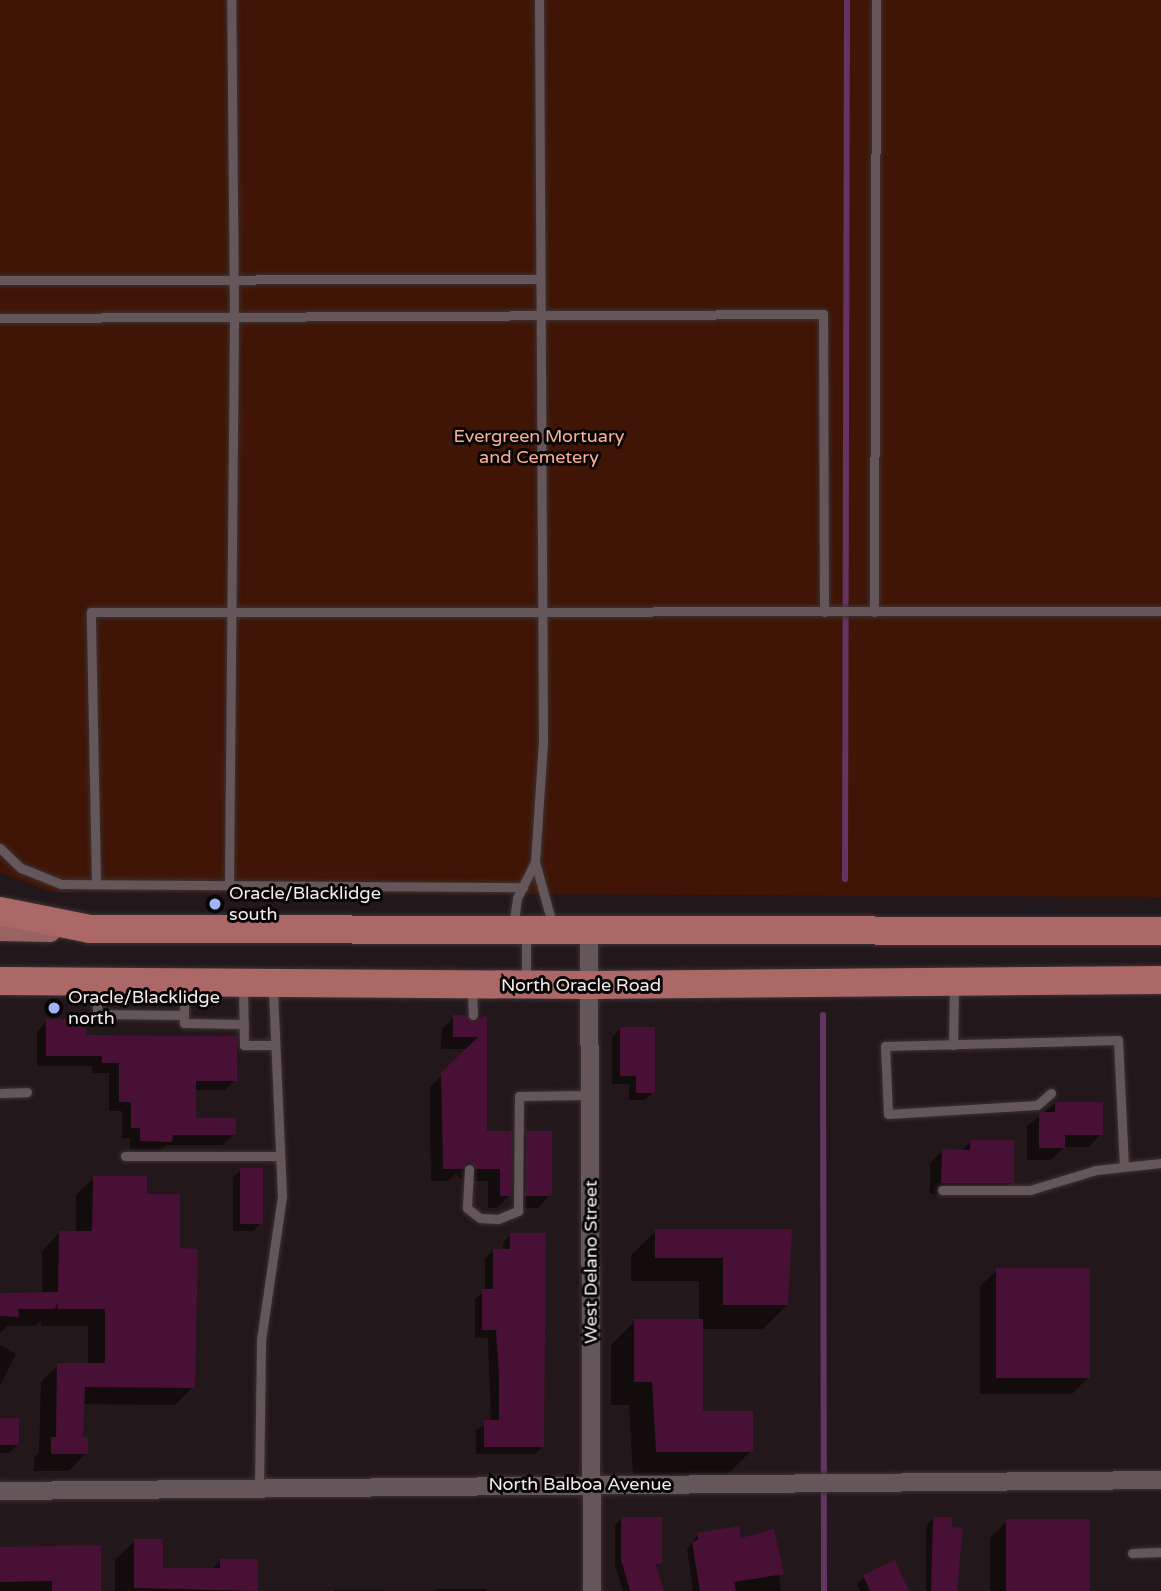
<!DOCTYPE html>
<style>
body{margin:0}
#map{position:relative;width:1161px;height:1591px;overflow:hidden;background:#22171a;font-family:"Varela Round",sans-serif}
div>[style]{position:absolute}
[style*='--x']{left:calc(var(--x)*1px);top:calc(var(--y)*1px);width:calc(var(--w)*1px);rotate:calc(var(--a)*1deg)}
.green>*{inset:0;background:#401505}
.shadow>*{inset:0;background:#0007}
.stream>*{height:6px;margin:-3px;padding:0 3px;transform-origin:3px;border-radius:3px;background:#643563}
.building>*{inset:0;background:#481034}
.roads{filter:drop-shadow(0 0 2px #3a3234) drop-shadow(0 0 2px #3a3234)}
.service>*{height:9px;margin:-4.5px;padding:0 4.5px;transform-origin:4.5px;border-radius:4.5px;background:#645659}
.minor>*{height:18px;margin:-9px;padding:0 9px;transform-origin:9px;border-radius:9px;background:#645659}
.primary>*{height:26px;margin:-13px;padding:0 13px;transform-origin:13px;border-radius:13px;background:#996363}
.trunk>*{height:28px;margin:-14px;padding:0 14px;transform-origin:14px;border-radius:14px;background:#ab6866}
.dots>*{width:19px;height:19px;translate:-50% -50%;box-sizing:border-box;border:4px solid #080505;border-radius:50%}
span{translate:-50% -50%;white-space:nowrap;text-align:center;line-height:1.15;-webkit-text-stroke:6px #080505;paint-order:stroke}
.park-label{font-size:18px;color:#feb096}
.poi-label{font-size:18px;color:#f5ecee}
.left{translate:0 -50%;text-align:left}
.street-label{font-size:18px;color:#f5ecee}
</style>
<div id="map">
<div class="green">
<div style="clip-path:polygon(0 0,1161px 0,1161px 897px,49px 892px,0 872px)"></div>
</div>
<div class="shadow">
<div style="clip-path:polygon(454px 1017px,472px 1024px,485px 1018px,485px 1133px,510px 1133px,509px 1195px,497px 1208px,488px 1208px,488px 1181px,463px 1181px,455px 1173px,448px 1181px,431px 1181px,430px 1087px,469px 1049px,441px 1049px,442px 1029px)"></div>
<div style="clip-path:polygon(47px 1021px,84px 1037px,235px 1080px,225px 1090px,194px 1090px,194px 1120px,234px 1134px,223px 1145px,167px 1145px,160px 1151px,130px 1151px,130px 1138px,122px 1138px,122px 1111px,109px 1111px,109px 1073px,92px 1073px,92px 1066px,37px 1066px,37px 1032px)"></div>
<div style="clip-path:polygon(621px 1029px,653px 1092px,645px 1100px,629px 1100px,629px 1084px,612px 1084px,612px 1037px)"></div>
<div style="clip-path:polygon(1056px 1103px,1101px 1134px,1089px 1147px,1064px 1147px,1051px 1160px,1027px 1160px,1027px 1126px)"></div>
<div style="clip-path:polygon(526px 1133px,550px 1195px,538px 1208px,513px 1208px,514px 1145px)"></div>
<div style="clip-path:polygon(970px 1142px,1012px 1182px,999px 1195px,930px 1194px,930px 1163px,942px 1151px,961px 1151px)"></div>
<div style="clip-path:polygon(241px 1170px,261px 1223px,253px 1231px,233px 1231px,233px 1178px)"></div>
<div style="clip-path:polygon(94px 1178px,146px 1195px,178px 1250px,193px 1387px,175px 1405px,82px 1404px,81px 1439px,86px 1453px,69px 1471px,34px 1471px,34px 1457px,39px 1452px,41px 1382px,58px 1365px,88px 1365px,88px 1326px,41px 1326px,41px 1320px,35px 1326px,7px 1326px,0 1333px,0 1295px,42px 1294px,42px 1251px,59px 1233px,76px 1233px,76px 1195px)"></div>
<div style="clip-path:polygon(656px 1231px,790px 1231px,787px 1305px,763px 1329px,702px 1329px,702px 1413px,751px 1451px,727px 1475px,633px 1475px,629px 1405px,611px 1405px,611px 1345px,635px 1321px,699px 1321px,699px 1281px,631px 1281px,631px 1255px)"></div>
<div style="clip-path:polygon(511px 1234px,543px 1446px,535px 1454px,476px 1454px,476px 1430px,491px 1422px,488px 1338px,475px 1338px,475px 1299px,485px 1291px,485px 1259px,493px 1251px,503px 1251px,503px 1243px)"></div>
<div style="clip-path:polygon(997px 1270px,1088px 1378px,1072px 1394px,980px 1394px,980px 1286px)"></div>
<div style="clip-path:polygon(0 1345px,16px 1354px,0 1386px)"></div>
<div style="clip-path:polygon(0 1419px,17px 1445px,9px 1453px,0 1453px)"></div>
<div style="clip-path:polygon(934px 1518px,950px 1529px,961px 1529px,955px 1591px,926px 1591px,926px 1526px)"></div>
<div style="clip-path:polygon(621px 1519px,660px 1563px,655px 1568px,662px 1591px,623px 1591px,615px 1566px,615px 1525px)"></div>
<div style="clip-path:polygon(1007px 1521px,1088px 1591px,990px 1591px,990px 1538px)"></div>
<div style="clip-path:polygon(773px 1532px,781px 1591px,693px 1591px,687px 1550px,697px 1535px,740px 1540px)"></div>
<div style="clip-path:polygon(135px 1541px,161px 1569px,212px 1569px,220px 1561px,256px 1561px,256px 1591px,115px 1591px,115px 1560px)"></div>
<div style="clip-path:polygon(0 1548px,100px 1591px,0 1591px)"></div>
<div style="clip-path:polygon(864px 1577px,887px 1591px,860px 1591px,857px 1584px)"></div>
<div style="clip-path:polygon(436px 1589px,487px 1589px,487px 1591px,435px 1591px)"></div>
<div style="clip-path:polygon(335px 1590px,384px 1590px,384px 1591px,334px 1591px)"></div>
</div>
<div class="stream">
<div style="--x:845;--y:879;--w:879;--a:-89.87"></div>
<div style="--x:823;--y:1015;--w:576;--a:89.9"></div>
</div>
<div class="building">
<div style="clip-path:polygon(453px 1015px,466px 1015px,473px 1022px,487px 1015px,487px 1131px,512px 1131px,511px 1196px,500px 1196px,500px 1169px,476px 1169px,469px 1162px,462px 1169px,443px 1169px,441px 1073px,478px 1037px,453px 1037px)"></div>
<div style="clip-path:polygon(46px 1019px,86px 1019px,86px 1035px,237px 1036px,237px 1081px,196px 1081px,196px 1118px,236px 1118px,236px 1135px,173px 1135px,172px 1142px,140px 1141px,140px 1128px,131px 1128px,131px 1102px,119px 1102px,119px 1063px,102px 1063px,102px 1056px,46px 1056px)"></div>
<div style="clip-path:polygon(620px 1027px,655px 1027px,655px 1093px,636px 1093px,636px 1076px,620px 1076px)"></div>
<div style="clip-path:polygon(1055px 1102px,1103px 1102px,1103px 1135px,1065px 1135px,1065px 1148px,1039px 1148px,1039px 1112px,1055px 1112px)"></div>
<div style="clip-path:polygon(526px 1131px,552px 1131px,552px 1196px,525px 1196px)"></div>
<div style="clip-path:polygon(970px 1140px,1014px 1140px,1014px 1183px,941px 1183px,942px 1149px,970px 1150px)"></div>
<div style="clip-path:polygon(240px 1168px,263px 1168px,263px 1224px,240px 1224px)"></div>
<div style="clip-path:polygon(93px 1176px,147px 1176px,147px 1194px,180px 1194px,180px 1248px,198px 1249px,195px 1388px,85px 1387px,83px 1437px,88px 1437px,88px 1454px,51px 1454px,51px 1437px,56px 1437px,57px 1363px,105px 1363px,105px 1309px,58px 1309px,58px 1302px,55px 1309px,18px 1309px,19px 1317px,0 1316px,0 1293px,58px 1292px,59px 1231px,92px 1231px)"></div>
<div style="clip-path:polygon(655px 1229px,792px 1229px,788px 1305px,723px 1305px,723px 1258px,655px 1258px)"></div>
<div style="clip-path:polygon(510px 1233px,546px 1233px,544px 1447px,484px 1447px,484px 1420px,499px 1420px,499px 1378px,496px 1330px,482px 1330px,482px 1289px,493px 1289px,493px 1249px,510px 1249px)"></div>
<div style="clip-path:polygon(996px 1268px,1090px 1268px,1090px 1378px,996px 1378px)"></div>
<div style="clip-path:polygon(634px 1319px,703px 1319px,703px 1411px,753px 1411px,753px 1452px,656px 1452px,652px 1382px,634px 1382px)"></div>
<div style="clip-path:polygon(0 1418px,19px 1418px,19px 1445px,0 1445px)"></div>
<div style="clip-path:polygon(621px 1517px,662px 1517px,662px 1563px,656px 1565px,664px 1591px,630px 1591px,621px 1559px)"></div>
<div style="clip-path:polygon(933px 1517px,952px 1517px,952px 1527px,963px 1528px,957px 1591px,931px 1591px)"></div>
<div style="clip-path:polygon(1006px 1519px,1090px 1519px,1090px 1591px,1006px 1591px)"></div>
<div style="clip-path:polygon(739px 1526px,741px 1538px,774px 1529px,784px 1574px,734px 1582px,736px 1591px,700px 1591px,692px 1542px,698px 1540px,697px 1533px)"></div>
<div style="clip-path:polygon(134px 1539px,163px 1539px,163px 1568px,220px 1568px,220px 1559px,258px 1559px,258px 1591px,134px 1588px)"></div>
<div style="clip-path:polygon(101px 1545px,101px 1591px,52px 1591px,52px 1581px,0 1582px,0 1547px)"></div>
<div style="clip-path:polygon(895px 1560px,909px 1591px,870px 1591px,863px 1575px)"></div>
</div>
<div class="roads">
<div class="service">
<div style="--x:0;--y:280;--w:540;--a:-0.11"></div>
<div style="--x:0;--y:318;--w:823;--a:-0.28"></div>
<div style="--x:823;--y:314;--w:298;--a:89.8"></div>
<div style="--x:874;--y:612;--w:612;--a:-89.81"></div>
<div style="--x:0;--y:848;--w:29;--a:44"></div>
<div style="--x:21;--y:868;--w:43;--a:21.8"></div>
<div style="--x:61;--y:884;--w:462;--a:0.4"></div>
<div style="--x:535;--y:862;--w:122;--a:-86.2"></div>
<div style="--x:543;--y:740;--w:740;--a:-90.31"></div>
<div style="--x:96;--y:883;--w:271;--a:-91.1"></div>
<div style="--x:91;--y:612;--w:1070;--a:-0.05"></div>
<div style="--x:229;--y:884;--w:567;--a:-89.49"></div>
<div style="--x:234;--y:317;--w:317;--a:-90.5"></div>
<div style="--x:513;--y:927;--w:29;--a:-82"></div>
<div style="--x:517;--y:898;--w:40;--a:-63.4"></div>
<div style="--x:535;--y:862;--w:67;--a:74.5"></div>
<div style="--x:526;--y:979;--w:45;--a:-90"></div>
<div style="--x:243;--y:986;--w:59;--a:89"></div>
<div style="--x:244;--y:1045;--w:30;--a:0"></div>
<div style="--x:97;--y:987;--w:27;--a:90"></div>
<div style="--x:97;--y:1014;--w:87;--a:0.7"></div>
<div style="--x:184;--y:987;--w:36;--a:90"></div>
<div style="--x:184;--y:1023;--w:60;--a:1"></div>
<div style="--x:472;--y:989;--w:26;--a:88"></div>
<div style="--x:953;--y:1045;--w:58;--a:-89"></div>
<div style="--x:0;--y:1093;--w:27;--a:-2"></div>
<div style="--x:1051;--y:1093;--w:18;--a:139"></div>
<div style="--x:1037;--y:1105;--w:149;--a:176.5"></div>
<div style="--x:888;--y:1114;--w:68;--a:-92.5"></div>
<div style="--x:885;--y:1046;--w:233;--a:-1.5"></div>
<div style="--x:1118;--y:1040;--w:127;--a:87.3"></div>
<div style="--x:125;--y:1156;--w:154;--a:0"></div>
<div style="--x:469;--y:1169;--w:39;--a:93"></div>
<div style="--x:467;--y:1208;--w:16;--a:38"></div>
<div style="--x:480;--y:1218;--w:18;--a:3"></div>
<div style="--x:498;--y:1219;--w:22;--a:-22"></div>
<div style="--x:518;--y:1211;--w:115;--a:-89.5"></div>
<div style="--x:519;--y:1096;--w:70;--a:-0.8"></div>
<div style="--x:942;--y:1190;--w:88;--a:0"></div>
<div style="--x:1030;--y:1190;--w:69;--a:-16.9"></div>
<div style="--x:1096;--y:1170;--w:65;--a:-6.1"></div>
<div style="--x:259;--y:1488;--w:148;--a:-89.2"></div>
<div style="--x:261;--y:1340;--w:146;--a:-81.7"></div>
<div style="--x:282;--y:1196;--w:209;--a:-92.5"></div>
<div style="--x:1132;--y:1553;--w:29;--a:-2"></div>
</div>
<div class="minor">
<div style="--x:589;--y:932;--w:659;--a:89.74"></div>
<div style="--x:0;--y:1491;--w:1161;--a:-0.54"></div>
</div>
<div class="primary">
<div style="--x:0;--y:928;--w:49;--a:1.2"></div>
</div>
<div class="trunk">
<div style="--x:0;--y:911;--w:92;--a:11.3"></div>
<div style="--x:90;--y:929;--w:1071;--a:0.11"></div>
<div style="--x:0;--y:981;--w:588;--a:0.39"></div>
<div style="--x:588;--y:985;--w:573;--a:-0.5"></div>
</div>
</div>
<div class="dots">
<div style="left:215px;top:904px;background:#a1b3fd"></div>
<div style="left:54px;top:1008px;background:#a1b3fd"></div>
</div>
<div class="park-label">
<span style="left:539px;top:447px">Evergreen Mortuary<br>and Cemetery</span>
</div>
<div class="poi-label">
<span class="left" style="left:229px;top:904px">Oracle/Blacklidge<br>south</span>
<span class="left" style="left:68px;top:1008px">Oracle/Blacklidge<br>north</span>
</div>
<div class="street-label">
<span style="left:581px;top:985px">North Oracle Road</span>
<span style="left:591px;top:1262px;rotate:-90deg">West Delano Street</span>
<span style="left:580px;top:1484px">North Balboa Avenue</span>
</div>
</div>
